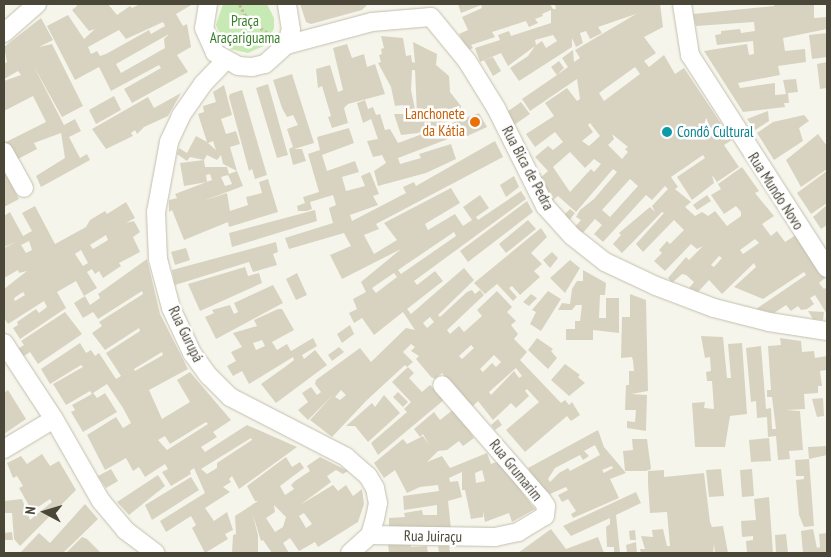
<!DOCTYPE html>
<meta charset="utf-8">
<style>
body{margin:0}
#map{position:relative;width:831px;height:557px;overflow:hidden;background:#f6f5eb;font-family:"PT Sans Narrow",sans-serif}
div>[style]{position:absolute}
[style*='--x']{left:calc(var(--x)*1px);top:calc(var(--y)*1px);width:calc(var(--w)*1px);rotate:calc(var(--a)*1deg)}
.green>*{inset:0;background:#c7eab4}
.building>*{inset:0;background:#d8d3c0}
.path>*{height:3px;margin-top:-1.5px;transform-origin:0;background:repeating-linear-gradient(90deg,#c4be9e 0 2.5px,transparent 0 5px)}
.roads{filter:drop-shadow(0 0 1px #c2bfad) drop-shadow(0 0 1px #c2bfad)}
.minor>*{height:18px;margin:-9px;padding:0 9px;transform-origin:9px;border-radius:9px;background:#fff}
.dots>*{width:14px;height:14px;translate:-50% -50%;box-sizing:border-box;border:2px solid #fff;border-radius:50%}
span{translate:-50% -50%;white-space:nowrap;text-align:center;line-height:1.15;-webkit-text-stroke:5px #fff;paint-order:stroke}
.park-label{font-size:15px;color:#397f29}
.food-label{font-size:15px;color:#c56008}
.right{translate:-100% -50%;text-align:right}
.culture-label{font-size:15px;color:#0d838f}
.left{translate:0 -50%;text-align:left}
.street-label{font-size:15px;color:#4b4738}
.frame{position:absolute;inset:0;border:5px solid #4b4738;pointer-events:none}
.north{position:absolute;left:20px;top:487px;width:50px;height:50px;-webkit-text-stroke:4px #fff;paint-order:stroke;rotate:276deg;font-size:14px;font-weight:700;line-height:20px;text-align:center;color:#4b4738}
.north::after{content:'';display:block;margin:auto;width:18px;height:22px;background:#4b4738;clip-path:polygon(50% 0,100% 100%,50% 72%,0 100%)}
</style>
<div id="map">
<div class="green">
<div style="clip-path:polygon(223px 4px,267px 4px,274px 18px,274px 28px,266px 45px,248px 53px,230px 49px,223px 42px,216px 25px)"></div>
</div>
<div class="building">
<div style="clip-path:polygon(evenodd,76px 4px,108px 4px,117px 15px,130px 6px,132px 8px,140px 4px,193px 4px,176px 14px,183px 26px,187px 24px,191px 47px,177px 55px,188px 72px,132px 103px,124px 89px,161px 68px,159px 65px,111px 91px,99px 67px,75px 80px,47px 26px,68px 15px,84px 39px,95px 29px,89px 31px,72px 10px,77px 6px,76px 4px,163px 22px,165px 26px,151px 34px,149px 30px,106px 54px,100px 56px,97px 51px,91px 54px,88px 47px,119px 30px,126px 39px,163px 22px,76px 4px,169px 34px,164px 39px,165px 48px,121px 73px,116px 64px,169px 34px)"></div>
<div style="clip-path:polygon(300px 4px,368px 4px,362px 10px,311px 24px,306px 22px)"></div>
<div style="clip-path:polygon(evenodd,458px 4px,550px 4px,553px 9px,556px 9px,555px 4px,660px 4px,663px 27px,644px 37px,656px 53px,644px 61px,649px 67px,664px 55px,675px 74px,684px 68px,732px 140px,724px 145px,739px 167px,717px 182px,712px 175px,714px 183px,692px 200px,677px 177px,705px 158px,703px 155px,671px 177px,678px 187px,675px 189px,691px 202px,685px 207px,695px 216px,702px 212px,708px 216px,715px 211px,727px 226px,741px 216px,741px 212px,736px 206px,724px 214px,711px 195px,721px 189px,718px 184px,742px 167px,759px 191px,755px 193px,774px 216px,762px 224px,771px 236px,777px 231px,785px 242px,796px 235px,825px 278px,819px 283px,824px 289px,827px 287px,827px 314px,815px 295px,810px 298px,814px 304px,807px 309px,801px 310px,798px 306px,791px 311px,786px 305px,774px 313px,756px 309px,806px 275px,804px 272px,763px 299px,734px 287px,756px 267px,754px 263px,722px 294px,709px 280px,698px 292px,689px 288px,694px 282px,686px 275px,682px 274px,672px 283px,668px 278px,686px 257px,689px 260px,703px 246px,697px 249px,691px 244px,665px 271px,654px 261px,662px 253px,659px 250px,667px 241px,670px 244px,684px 230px,674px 220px,643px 252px,636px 244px,664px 213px,662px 212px,622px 253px,613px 244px,621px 235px,619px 233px,650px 207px,655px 212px,652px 206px,668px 189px,665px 186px,652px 200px,646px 195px,603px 242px,594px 234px,602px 225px,595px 219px,581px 235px,573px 229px,581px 220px,576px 217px,580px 210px,594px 199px,617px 172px,613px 169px,576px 212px,558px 196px,552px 201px,540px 178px,548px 171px,535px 157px,548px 146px,553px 150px,563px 142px,555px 132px,535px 147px,526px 134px,554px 116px,545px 103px,567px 88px,577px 101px,580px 99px,577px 79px,530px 111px,522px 99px,557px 75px,551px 67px,559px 61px,564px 68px,557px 75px,568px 67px,562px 58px,573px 50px,574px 62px,580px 58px,575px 50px,636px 14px,598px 27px,602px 33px,590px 39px,586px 31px,580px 33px,583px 43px,576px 47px,572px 38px,572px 47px,519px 81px,510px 68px,528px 56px,535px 46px,508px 66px,501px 53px,480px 62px,475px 48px,500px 40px,498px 35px,509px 31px,511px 36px,551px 23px,551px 10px,542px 14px,543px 16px,535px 19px,538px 23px,529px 27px,526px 21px,492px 32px,495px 37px,471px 45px,473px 48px,468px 50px,459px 34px,468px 30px,462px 17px,482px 8px,481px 5px,461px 13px,458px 4px,553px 35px,557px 41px,546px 48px,542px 41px,536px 45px,535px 40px,553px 35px,458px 4px,635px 67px,640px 74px,604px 101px,599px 93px,635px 67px,458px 4px,590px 123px,600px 136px,589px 146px,582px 141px,593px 132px,588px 125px,590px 123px,458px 4px,612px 134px,628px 147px,625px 149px,628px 152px,622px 159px,608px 145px,614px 139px,612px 134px,458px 4px,570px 152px,585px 168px,594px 159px,601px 164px,594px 172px,591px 169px,570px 192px,553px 167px,570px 152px,458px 4px,630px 179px,638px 186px,610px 217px,602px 210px,630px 179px,458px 4px,755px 239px,759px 243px,743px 254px,740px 250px,755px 239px,458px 4px,719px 256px,722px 258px,714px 267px,711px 265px,719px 256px)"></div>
<div style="clip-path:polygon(774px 4px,814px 4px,814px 18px,827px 17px,827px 29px,783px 38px,785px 51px,805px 49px,806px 62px,778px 66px,780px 75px,738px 83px,740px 88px,775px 83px,775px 95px,786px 94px,783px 80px,796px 79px,798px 92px,788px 93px,789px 103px,784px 103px,785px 107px,743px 112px,704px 51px,747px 44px,749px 55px,754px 54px,753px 41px,717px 45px,715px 35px,721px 34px,721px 31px,740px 29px,741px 33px,755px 31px,754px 22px,696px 26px,693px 14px,774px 6px)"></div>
<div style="clip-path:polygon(41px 18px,53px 40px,39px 47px,52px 44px,83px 106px,62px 117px,33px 65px,64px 125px,75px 119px,81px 131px,69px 137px,80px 158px,87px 154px,90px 160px,41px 187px,36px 176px,65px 158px,61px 133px,34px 143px,37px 149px,16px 160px,4px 146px,4px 143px,46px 122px,33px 96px,4px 111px,4px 81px,21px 75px,18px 71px,4px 79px,4px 64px,7px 62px,4px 47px)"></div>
<div style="clip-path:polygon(827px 33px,827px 57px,812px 59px,809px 35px)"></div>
<div style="clip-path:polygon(381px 36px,403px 38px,406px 56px,411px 55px,412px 62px,415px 63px,413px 42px,437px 54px,436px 65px,449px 76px,450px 92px,461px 106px,460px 117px,418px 133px,401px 135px,394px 114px,417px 114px,415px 70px,412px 70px,411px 90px,415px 109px,404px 111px,403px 105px,395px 106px,391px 87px,378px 63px,381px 62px,379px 55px,382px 54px,381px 49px,384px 48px)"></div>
<div style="clip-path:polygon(347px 44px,352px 58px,364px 54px,367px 67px,375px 64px,385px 94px,348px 104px,344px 108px,348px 123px,332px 128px,328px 117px,331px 116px,322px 86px,318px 88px,316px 69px,330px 65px,338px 92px,343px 90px,333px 48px)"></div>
<div style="clip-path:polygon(493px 57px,501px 71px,493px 76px,484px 60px)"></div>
<div style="clip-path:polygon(827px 62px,827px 88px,820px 89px,817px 64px)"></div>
<div style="clip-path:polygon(292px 74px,314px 143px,294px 149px,302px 149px,306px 161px,293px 165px,289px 149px,293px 147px,287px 129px,298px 125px,293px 115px,287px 117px,282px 108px,273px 80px)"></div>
<div style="clip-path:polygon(268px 84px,288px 155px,277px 158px,256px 88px)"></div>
<div style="clip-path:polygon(evenodd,224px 85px,232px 115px,221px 119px,226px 134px,236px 131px,240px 144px,230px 147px,237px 171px,223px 164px,221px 155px,217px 160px,207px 155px,204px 160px,190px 157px,187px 161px,177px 154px,179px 148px,187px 153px,196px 136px,207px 142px,198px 114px,204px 112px,203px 106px,216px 102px,213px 92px,224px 85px,213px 141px,216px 150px,217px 151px,208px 143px,213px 141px)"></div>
<div style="clip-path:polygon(242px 90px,267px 175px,255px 179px,252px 169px,249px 171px,229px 97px,230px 94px)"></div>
<div style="clip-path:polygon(181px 93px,168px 116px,144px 127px,137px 134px,135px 130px,131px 133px,133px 136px,106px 149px,92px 129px,148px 97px,154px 108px)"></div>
<div style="clip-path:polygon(114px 96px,121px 110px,96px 124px,89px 110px)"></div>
<div style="clip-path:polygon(365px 100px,368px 109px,373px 107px,376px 115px,380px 114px,385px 130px,390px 129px,398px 143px,479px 113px,487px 127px,463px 138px,461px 134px,398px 158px,400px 164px,421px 158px,419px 154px,451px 144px,456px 159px,426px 173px,378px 186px,374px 171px,386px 163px,382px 155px,373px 157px,367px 141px,378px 139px,371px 119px,363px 123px,357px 103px)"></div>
<div style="clip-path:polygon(521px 102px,530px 114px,514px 125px,507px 112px)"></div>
<div style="clip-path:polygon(768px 111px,769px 121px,755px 130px,747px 119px)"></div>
<div style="clip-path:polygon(804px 115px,809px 121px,799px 128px,803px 141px,774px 160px,757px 133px,773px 122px)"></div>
<div style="clip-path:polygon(evenodd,349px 128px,354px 143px,322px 155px,327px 171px,355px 161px,359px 172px,342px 177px,346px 191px,365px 186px,361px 176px,370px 172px,379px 194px,373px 196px,378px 205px,350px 215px,352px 221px,406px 193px,403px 187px,414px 182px,416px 186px,495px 141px,503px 157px,376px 224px,379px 229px,364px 235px,374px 254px,397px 240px,384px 223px,451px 188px,460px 203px,425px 224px,428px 230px,455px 214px,463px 226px,472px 220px,463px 207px,480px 195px,489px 208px,476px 217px,478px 220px,521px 191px,526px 199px,414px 281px,417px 285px,435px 271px,443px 281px,407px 309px,411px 314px,464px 268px,474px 280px,438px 315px,440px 317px,467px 292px,472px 290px,475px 294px,480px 290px,484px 295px,447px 330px,450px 334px,459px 326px,464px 332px,482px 316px,477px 310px,497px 291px,512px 307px,507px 312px,516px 321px,511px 325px,518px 334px,514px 339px,527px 352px,520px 360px,561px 403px,565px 400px,569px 405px,572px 402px,580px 415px,571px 421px,567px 416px,525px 452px,506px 430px,539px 402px,527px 389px,525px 391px,529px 396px,516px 408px,511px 403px,493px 420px,478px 401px,469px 410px,455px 393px,458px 390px,442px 373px,435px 379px,431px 377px,416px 359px,419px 356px,411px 351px,415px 347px,411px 344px,403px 352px,413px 362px,407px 367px,405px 365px,367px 400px,332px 437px,310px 420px,333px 395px,308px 420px,298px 410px,308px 402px,302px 393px,311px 387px,317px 395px,321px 392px,315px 384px,316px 380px,360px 348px,371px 362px,406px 328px,415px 330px,403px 312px,374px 335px,362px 318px,354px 323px,349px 313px,357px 309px,353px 299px,366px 292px,361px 282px,401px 249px,342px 279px,330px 255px,351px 246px,344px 233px,289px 249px,285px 238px,333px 223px,329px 208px,336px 205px,333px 195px,310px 202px,312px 209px,307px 211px,298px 211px,297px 206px,305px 203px,303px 197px,319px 192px,308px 154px,320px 150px,317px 137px,349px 128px,454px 232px,456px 236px,401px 274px,398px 270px,454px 232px,349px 128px,394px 273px,397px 277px,376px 293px,372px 288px,394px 273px,349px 128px,430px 317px,434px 322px,427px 328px,423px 323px,430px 317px,349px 128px,471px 345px,474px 348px,462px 359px,459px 356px,471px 345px,349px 128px,494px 355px,501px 362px,496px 367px,492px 363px,483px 372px,480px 369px,494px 355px,349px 128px,516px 368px,522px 376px,519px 378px,514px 371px,491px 395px,489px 392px,516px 368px,349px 128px,341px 390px,346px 395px,340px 400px,335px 397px,341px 390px)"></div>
<div style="clip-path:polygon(818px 134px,827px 146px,827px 169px,801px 187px,786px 160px)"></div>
<div style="clip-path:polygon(evenodd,204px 160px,205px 167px,227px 167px,229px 174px,237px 171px,243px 186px,203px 201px,227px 193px,230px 211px,248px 205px,246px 197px,262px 193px,259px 182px,268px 179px,278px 212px,229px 227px,228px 222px,184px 240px,172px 210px,169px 212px,169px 200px,177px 198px,175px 194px,212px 180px,210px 174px,206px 175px,207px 182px,184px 186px,180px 163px,204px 160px,228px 175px,232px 184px,225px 186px,221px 177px,228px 175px)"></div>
<div style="clip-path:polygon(4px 171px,19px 199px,4px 207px)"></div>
<div style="clip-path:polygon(827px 171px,827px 203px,811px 214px,797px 193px)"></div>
<div style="clip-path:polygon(514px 176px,519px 187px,506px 197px,500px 185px)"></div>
<div style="clip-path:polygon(707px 195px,711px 201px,697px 210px,693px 205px)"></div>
<div style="clip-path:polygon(527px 201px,533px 212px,468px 262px,460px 251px)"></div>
<div style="clip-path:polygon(evenodd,126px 202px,135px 218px,126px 223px,134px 221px,140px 232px,133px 237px,140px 252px,119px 263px,121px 266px,103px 278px,99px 271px,95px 274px,92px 269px,87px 272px,97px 288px,84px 296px,76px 281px,57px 292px,66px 308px,20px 339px,13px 328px,18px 325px,17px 322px,36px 309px,39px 313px,47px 307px,44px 301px,8px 324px,4px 318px,4px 289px,27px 271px,19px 273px,18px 270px,4px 278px,4px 248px,16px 242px,4px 247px,4px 216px,10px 212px,23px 236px,32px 231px,22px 213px,35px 206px,55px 244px,86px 227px,90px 220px,105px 211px,107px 214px,126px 202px,106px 235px,108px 240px,93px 249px,90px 245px,106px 235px,126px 202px,29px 241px,32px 250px,26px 253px,21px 245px,29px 241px,126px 202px,81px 250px,88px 263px,83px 266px,75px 254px,81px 250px,126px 202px,23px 292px,25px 295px,15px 301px,14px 298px,23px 292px)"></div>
<div style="clip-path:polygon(827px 205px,827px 225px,821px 229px,813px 217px)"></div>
<div style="clip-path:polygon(570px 209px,575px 213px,567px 223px,562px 217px)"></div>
<div style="clip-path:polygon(315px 210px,317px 221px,232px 247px,229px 233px)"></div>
<div style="clip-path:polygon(528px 220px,536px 229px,506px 253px,499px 244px)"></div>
<div style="clip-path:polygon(541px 228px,547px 237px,531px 253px,542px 264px,534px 271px,540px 277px,520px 295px,512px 286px,509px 288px,517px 297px,513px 301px,497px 284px,485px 294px,474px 283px)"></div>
<div style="clip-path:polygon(276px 242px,278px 252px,273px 254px,277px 265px,253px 272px,249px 262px,175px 285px,172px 270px)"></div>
<div style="clip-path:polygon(186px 248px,190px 260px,175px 265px,171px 252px)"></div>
<div style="clip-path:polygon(552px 252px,558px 258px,550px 268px,543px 260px)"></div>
<div style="clip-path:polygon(evenodd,147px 259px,160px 314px,188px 369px,149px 390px,162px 419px,190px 402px,177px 380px,190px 372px,231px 420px,213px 432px,217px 437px,201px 447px,205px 452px,247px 425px,297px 447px,239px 489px,232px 476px,229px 479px,231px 482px,223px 487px,230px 492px,205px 508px,214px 521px,227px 512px,233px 530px,225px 534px,228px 539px,205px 553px,192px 528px,196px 525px,191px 516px,166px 532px,160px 521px,205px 493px,194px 468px,190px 471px,191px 474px,171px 486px,162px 472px,168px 469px,165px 464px,145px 477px,139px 467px,133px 471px,126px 458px,105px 470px,87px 435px,116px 417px,123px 428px,131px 423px,123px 408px,107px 384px,93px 393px,97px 398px,105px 393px,117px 412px,83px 432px,71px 412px,75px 410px,72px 405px,92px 394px,90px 391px,66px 405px,53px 384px,83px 367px,81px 365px,50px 384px,41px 369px,80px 343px,86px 353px,91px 350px,95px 356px,99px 353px,116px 379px,121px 376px,106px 353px,140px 331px,139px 328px,105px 350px,92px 333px,102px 326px,99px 322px,143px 294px,142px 291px,98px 319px,93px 312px,83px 318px,74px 303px,85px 296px,90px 305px,100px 298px,98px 294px,147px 259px,162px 352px,163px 355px,135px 371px,134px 369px,162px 352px,147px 259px,206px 422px,208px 424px,167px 450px,158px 440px,165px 436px,170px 444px,206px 422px,147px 259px,251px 438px,252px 440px,217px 463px,217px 468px,207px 474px,201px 469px,251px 438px)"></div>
<div style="clip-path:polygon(570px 260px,580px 268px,565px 293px,550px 278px)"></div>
<div style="clip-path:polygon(245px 267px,248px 276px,259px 273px,262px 283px,200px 311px,188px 284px)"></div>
<div style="clip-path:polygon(583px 270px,606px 283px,605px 295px,600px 295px,599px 318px,606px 318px,606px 298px,619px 298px,619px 333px,593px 330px,593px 340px,566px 340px,566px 329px,575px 329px,575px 321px,580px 321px,582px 305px,576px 305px,572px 310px,558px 310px,562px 303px,570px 304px,572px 289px,577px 281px,583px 281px)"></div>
<div style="clip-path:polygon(297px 273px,307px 295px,296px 300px,286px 279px)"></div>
<div style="clip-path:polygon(273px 285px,283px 303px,216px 339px,205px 317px,214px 313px,212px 310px,230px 305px,234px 314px,238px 312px,234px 303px)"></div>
<div style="clip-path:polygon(548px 291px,561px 299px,541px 331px,530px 324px,536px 312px,532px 310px)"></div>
<div style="clip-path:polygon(531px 294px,537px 298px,529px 306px,523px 302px)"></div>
<div style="clip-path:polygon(630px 294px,646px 300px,648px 391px,631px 394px,647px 395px,646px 431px,627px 428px,627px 421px,635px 422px,636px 410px,625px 410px,626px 385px,629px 385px,629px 371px,634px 371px,633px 361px,632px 357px,621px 358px,622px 317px,630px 317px)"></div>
<div style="clip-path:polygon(evenodd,278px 309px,282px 309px,294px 330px,272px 342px,277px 350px,287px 344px,291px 351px,313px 338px,317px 346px,302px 355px,304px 359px,315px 350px,327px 365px,276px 403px,261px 384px,285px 367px,294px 360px,293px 357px,249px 384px,242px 371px,233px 376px,227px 366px,236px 361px,231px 352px,242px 347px,233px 333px,257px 326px,254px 320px,278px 309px,262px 340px,265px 346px,256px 350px,253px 343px,262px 340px)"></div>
<div style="clip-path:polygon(808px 311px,824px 312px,823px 320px,813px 319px)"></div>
<div style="clip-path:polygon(65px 312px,82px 334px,38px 364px,30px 352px,21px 358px,16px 350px,24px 345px,21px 341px)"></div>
<div style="clip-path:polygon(350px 325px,354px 334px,342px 343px,337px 334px)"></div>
<div style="clip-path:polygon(701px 336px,723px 337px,727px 378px,731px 378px,728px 344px,742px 343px,747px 414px,730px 416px,725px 447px,695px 447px,692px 403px,705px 402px,704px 408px,714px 409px,712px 381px,707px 381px,706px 372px,711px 371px,710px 357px,705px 358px)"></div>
<div style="clip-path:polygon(537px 338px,553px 349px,551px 351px,557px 358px,548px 369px,528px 350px)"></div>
<div style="clip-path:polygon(780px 338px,801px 341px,802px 352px,814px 351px,815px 358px,827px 356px,827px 370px,820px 371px,822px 386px,818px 386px,818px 393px,804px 394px,805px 409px,786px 410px,800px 411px,803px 450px,789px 451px,790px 459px,778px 460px,776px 436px,768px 437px,767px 417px,757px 418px,756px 401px,751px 402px,746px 348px,761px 346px,766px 409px,771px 408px,772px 429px,776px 429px,772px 397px,767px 397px,767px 390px,771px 390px,768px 346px,781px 345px)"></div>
<div style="clip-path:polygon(339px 347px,344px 352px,332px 361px,328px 355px)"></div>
<div style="clip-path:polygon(565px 364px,580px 375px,578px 377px,585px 383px,569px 396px,551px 380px)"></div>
<div style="clip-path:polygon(408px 367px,414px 373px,409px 378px,422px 392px,430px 385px,445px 399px,378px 455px,371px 443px,407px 412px,404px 409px,411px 402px,392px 382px)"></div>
<div style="clip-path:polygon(8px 390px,26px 419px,4px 434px,4px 393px)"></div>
<div style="clip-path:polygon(398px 392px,408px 402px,403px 407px,393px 397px)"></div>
<div style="clip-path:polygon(384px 395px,400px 413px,368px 442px,355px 426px,346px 426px,372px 403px,375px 407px)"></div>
<div style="clip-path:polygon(823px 398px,824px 416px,817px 417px,812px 399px)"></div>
<div style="clip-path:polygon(evenodd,454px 409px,474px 430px,470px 432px,474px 438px,463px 446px,459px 441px,447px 450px,438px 451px,427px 462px,442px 456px,450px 468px,487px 453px,491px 464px,499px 461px,535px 509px,512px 522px,509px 513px,485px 522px,483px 511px,483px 517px,471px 519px,465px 490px,462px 490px,462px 472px,449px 478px,450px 482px,458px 481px,462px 497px,448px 501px,451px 529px,389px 530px,389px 518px,405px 517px,404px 513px,422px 510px,423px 515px,437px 515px,437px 505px,404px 510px,403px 496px,439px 491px,438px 485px,420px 487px,407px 493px,395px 470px,384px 478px,374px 463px,403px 439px,407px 444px,423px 436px,429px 445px,423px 434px,420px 437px,414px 429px,434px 412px,440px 420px,454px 409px,482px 470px,485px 481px,476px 483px,475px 473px,482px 470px)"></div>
<div style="clip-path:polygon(498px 419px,502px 425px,495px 430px,491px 425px)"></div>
<div style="clip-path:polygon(evenodd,598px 430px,604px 447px,626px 473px,610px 479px,619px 498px,573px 518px,571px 514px,576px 511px,568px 499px,562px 502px,558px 495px,568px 490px,566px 487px,543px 497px,528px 468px,598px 430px,595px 445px,600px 455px,570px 471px,568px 468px,559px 473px,550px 482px,548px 479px,555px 468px,580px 455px,583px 460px,589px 456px,584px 451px,595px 445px,598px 430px,612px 466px,613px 468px,604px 473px,602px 470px,612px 466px)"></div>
<div style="clip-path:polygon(769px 438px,771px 461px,751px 462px,749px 440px)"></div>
<div style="clip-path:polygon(632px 439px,647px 439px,651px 469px,646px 471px,625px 471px,623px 451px,633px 450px)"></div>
<div style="clip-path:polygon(827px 446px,827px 455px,809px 459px,808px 447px)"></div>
<div style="clip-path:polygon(42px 454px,50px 466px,59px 461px,76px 490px,20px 546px,14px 539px,12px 513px,4px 513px,4px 501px,22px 499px,30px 520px,52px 502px,50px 499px,32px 511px,19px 488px,23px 486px,17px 476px,13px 478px,7px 463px,21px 456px,27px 464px)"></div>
<div style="clip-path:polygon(evenodd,286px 457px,292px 467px,300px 462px,304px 468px,280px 486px,285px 495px,294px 489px,291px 485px,295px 481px,310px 471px,307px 466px,320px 457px,348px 471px,343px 474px,336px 470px,327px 476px,331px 482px,300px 505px,333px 485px,338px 491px,346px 485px,353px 496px,362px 489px,364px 504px,358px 522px,318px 547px,315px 542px,299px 551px,290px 538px,283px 543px,289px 553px,272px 553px,263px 540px,261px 541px,252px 512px,258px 535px,258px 553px,232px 553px,233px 535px,236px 534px,235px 516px,258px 501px,255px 501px,247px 486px,286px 457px,274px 505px,286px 517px,283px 527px,275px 532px,266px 518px,275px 512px,274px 505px,286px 457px,304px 513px,312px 524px,306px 528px,299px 516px,304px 513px)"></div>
<div style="clip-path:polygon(809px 459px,814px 526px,804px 527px,799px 515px,796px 480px,804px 479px,804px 476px,796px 476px,795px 460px)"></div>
<div style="clip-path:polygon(111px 469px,118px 481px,106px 488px,98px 476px)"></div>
<div style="clip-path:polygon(721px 469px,724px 496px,709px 497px,706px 470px)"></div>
<div style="clip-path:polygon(752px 469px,754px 496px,742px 497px,740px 470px)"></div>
<div style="clip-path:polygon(664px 470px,664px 477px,704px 473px,710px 522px,712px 527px,723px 526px,728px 553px,715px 553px,714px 544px,713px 553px,641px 553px,640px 549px,645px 549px,641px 536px,653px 537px,652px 530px,663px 529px,667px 546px,670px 546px,667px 512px,650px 513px,648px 484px,648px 471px)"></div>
<div style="clip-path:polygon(158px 475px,165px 486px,129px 515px,117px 502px)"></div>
<div style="clip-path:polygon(191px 477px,199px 490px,152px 520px,145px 505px)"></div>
<div style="clip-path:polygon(636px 492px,641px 503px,616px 515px,620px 553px,614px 553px,614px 547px,607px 547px,606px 527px,610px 524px,610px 518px,571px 536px,563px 526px)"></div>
<div style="clip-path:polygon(769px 497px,773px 553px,747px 553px,746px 541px,753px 540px,753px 536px,742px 537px,741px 521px,756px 520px,754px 499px)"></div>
<div style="clip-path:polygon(85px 504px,98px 519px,63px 553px,20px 553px,39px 533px,50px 543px)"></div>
<div style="clip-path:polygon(551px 529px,566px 549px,598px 537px,604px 553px,518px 553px)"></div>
<div style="clip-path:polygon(813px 529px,817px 548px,820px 547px,819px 534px,827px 533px,827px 553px,803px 553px,801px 531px)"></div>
<div style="clip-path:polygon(635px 530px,636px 540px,630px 540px,629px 531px)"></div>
<div style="clip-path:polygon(12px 532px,13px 540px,4px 540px,4px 533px)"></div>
<div style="clip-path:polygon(786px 534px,788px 553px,776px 553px,775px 535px)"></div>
<div style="clip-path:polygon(82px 537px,87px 539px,101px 553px,66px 553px)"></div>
<div style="clip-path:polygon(636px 542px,637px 553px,627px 553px,626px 545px)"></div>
<div style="clip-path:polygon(411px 543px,411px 547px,427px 546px,428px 553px,389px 553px,388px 544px)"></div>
<div style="clip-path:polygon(449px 545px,450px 553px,439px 553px,438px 546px)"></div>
</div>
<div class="path">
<div style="--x:248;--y:20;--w:27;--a:33"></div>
<div style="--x:235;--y:45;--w:28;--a:-63"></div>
<div style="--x:248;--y:20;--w:18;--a:-119"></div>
</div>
<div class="roads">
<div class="minor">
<div style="--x:208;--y:4;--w:24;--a:99"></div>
<div style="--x:204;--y:28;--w:27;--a:66"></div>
<div style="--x:215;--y:53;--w:26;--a:29"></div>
<div style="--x:238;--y:66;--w:14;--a:4"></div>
<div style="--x:252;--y:67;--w:13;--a:-13"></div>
<div style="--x:265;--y:64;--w:28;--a:-42"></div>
<div style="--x:286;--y:45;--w:16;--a:-72"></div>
<div style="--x:291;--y:30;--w:26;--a:-99"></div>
<div style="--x:682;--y:4;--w:52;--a:81.1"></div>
<div style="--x:690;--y:55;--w:253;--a:57.3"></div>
<div style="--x:431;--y:17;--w:57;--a:50.7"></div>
<div style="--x:467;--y:61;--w:55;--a:58.3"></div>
<div style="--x:496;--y:108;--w:110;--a:63.4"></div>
<div style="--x:545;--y:206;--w:40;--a:48"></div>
<div style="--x:572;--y:236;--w:42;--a:38.2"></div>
<div style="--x:605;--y:262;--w:56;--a:25.2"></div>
<div style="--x:656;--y:286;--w:62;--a:20.8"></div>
<div style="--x:714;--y:308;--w:57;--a:14.3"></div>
<div style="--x:769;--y:322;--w:59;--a:8.8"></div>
<div style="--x:4;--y:33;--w:44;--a:-41.3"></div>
<div style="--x:286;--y:45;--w:89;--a:-15"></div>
<div style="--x:372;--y:22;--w:59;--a:-4.8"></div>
<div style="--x:225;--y:61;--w:32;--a:134"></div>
<div style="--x:203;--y:84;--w:39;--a:125"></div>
<div style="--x:181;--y:116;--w:29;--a:115"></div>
<div style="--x:169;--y:142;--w:71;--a:100.5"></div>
<div style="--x:156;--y:212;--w:47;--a:87.6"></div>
<div style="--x:158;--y:259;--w:51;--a:75.1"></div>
<div style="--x:171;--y:308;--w:50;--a:65"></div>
<div style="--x:192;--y:353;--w:29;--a:54"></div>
<div style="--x:209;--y:376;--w:30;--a:45"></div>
<div style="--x:230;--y:397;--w:131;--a:27.3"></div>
<div style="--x:346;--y:457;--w:29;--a:41"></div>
<div style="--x:368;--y:476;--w:14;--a:60"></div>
<div style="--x:375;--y:488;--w:15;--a:79"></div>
<div style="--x:378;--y:503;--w:15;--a:101"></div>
<div style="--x:375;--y:518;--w:18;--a:106"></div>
<div style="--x:370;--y:535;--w:27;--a:138"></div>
<div style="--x:4;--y:152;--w:41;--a:60.9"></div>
<div style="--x:4;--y:343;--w:91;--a:56.7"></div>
<div style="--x:54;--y:419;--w:95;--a:60.2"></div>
<div style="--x:101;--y:501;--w:38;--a:50"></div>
<div style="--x:125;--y:530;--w:38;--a:37"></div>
<div style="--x:4;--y:449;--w:58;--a:-31"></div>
<div style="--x:370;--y:535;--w:125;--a:0.9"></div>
<div style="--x:495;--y:537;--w:24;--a:-12"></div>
<div style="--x:518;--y:532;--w:31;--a:-31"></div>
<div style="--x:545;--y:516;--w:10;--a:-84"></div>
<div style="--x:546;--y:506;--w:7;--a:-124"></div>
<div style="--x:542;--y:500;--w:152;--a:-131"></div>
</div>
</div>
<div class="dots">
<div style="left:475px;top:122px;background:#e8710a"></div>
<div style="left:667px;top:132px;background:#0f9aa8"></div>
</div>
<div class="park-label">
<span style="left:245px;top:29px">Praça<br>Araçariguama</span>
</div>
<div class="food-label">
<span class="right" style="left:465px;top:122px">Lanchonete<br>da Kátia</span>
</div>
<div class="culture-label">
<span class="left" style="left:677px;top:132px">Condô Cultural</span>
</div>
<div class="street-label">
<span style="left:528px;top:168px;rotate:62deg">Rua Bica de Pedra</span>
<span style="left:776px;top:191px;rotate:57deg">Rua Mundo Novo</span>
<span style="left:186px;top:334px;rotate:64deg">Rua Gurupá</span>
<span style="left:516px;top:470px;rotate:51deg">Rua Grumarim</span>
<span style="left:433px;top:536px;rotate:1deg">Rua Juiraçu</span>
</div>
<div class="frame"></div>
<div class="north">N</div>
</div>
